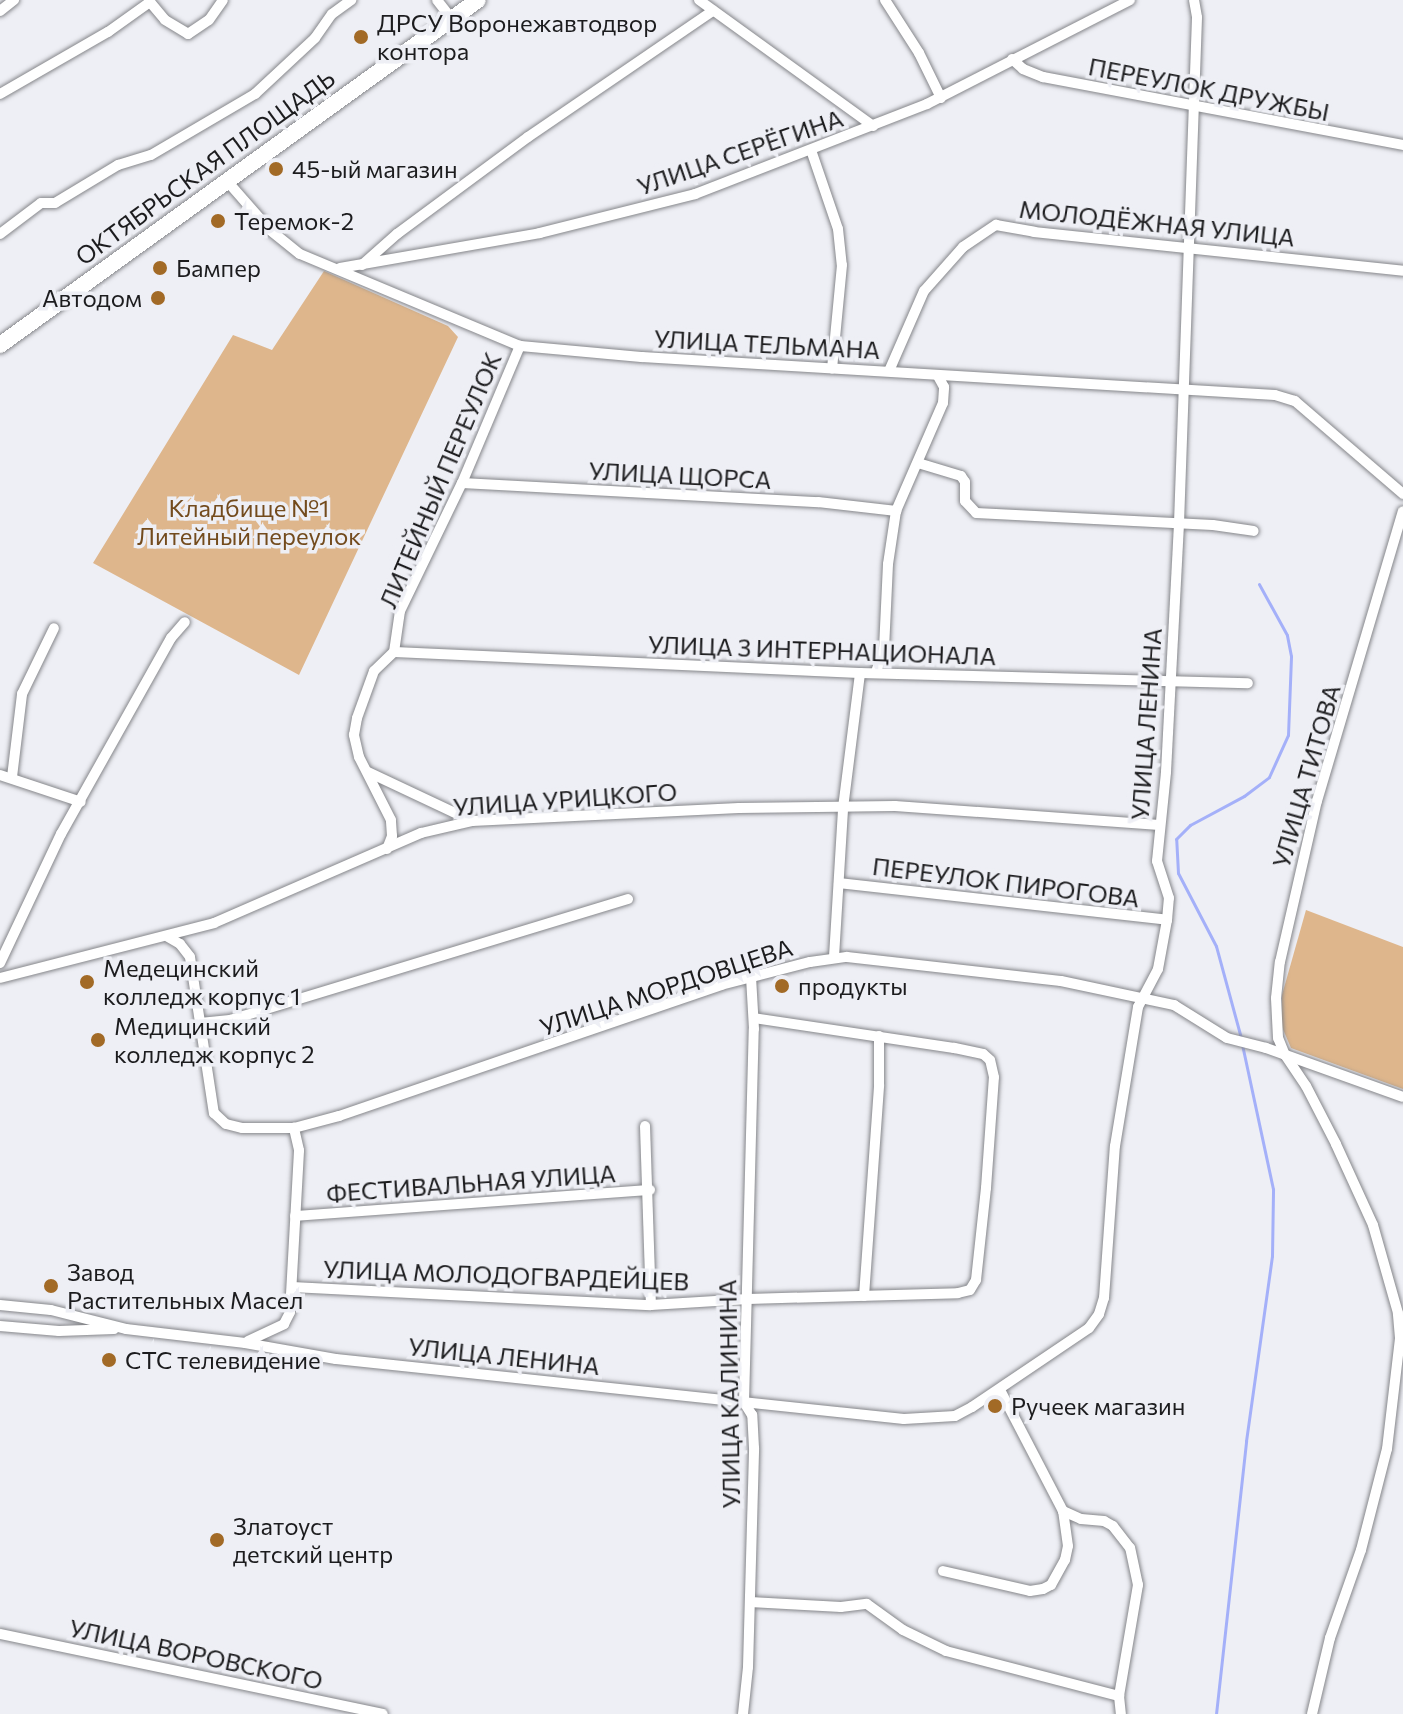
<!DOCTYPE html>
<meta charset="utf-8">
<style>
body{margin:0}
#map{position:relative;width:1403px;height:1714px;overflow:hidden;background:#eeeff5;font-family:Commissioner,sans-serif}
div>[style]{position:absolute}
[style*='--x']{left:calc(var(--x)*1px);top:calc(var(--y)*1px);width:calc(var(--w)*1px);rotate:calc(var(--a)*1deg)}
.green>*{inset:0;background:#deb68c}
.stream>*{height:3px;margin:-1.5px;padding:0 1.5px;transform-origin:1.5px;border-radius:1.5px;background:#a4b0f9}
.roads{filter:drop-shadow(0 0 2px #85868a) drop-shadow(0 0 2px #85868a)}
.street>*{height:10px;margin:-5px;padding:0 5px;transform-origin:5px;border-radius:5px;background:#fff}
.primary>*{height:16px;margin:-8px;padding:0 8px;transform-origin:8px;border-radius:8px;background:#fff}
.dots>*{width:22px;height:22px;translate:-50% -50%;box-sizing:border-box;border:4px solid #eeeff5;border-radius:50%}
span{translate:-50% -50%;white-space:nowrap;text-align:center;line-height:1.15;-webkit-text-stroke:7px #eeeff5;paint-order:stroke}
.poi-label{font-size:24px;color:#1c1c1e}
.left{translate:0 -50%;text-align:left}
.right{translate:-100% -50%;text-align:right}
.street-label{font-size:24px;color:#1c1c1e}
.park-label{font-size:24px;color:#734b1d}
</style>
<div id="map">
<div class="green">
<div style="clip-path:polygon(324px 271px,448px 326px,458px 337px,299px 675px,93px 563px,233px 335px,272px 350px)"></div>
<div style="clip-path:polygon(1306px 910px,1403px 947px,1403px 1089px,1291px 1048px,1282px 1027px,1282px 995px)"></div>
</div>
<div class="stream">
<div style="--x:1241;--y:1038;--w:95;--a:-105.2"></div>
<div style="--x:1216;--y:946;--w:82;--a:-117.5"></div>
<div style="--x:1178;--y:873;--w:34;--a:-93"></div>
<div style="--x:1176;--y:839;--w:20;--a:-45"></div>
<div style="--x:1190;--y:825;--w:61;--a:-28.2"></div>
<div style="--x:1244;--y:796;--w:31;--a:-37"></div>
<div style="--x:1269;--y:777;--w:46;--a:-65.7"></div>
<div style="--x:1288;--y:735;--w:79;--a:-87.8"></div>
<div style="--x:1291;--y:656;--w:21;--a:-101"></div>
<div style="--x:1287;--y:635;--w:58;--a:-118.8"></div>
<div style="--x:1216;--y:1714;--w:275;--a:-83.7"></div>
<div style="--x:1246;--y:1441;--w:187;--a:-82"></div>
<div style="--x:1272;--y:1256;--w:67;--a:-89.1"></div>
<div style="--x:1273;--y:1189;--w:147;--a:-102.1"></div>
</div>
<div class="roads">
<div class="street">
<div style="--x:437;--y:0;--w:23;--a:52"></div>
<div style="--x:699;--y:0;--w:215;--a:35.9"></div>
<div style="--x:885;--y:0;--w:63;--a:57.3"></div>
<div style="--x:919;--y:53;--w:50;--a:63.9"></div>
<div style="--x:0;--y:11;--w:18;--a:-38"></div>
<div style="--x:1012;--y:59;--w:15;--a:42"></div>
<div style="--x:1023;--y:69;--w:22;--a:22"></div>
<div style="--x:1043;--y:77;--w:366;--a:10.7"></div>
<div style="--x:0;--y:94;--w:125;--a:-29.9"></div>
<div style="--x:108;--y:32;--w:52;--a:-35.5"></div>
<div style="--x:150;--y:2;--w:23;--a:50"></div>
<div style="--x:165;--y:20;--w:27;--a:31"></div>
<div style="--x:188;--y:34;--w:25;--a:-34"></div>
<div style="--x:209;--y:20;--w:24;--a:-55"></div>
<div style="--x:811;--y:150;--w:83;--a:71.1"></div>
<div style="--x:838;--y:229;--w:36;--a:84"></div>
<div style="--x:842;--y:265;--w:104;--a:95.5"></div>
<div style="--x:227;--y:181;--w:65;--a:48.7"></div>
<div style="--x:270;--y:230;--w:38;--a:39"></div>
<div style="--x:300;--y:254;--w:238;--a:22.7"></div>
<div style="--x:520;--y:346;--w:122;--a:5.2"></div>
<div style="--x:642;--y:357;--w:634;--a:3.44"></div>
<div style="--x:1275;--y:395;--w:21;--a:17"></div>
<div style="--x:1295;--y:401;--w:143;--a:40.7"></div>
<div style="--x:0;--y:234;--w:51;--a:-37.1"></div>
<div style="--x:41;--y:203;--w:14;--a:0"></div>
<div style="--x:55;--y:203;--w:74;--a:-31.1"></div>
<div style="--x:118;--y:165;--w:34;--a:-17"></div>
<div style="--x:151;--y:155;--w:121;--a:-30.4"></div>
<div style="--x:255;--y:94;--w:82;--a:-43"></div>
<div style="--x:315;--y:38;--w:29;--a:-55"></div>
<div style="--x:332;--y:14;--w:24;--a:-36"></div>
<div style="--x:362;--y:265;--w:47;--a:-41.5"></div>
<div style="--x:397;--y:234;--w:163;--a:-36.5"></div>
<div style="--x:528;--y:137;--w:224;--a:-34.3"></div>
<div style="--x:340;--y:268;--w:203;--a:-9.9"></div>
<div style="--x:540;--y:233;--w:160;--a:-14.1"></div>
<div style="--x:695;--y:194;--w:249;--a:-21.2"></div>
<div style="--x:927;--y:104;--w:228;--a:-27.1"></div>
<div style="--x:889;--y:371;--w:87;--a:-66.4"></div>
<div style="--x:924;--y:291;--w:59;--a:-48.4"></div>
<div style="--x:963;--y:247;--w:40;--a:-34"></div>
<div style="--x:996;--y:225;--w:39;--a:10"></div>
<div style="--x:1034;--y:232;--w:371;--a:6"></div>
<div style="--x:918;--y:463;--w:45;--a:16.8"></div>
<div style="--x:961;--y:476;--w:7;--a:56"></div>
<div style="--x:965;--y:482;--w:19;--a:90"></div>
<div style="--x:965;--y:501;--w:16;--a:47"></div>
<div style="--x:976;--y:513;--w:237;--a:2.9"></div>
<div style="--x:1213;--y:525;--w:41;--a:8.3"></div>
<div style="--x:462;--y:483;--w:357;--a:3.1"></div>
<div style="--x:818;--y:502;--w:79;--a:6.6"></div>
<div style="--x:394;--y:652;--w:466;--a:2.6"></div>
<div style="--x:860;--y:673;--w:388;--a:1.5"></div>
<div style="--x:876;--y:672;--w:24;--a:-71"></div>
<div style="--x:884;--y:649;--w:85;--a:-87.3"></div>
<div style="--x:888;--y:564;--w:54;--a:-81.4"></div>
<div style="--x:896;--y:511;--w:118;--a:-66.5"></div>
<div style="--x:943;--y:403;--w:16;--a:-86"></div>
<div style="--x:944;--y:387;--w:13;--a:-119"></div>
<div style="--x:368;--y:772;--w:115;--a:25.2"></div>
<div style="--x:0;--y:775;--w:85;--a:18.4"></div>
<div style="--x:12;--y:777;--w:84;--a:-83.1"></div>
<div style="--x:22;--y:694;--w:73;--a:-64.1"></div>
<div style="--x:387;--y:849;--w:14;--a:-69"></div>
<div style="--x:392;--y:836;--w:16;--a:-94"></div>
<div style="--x:391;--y:820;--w:71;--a:-116.9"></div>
<div style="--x:359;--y:757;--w:23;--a:-103"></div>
<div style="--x:354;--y:735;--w:17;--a:-80"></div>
<div style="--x:357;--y:718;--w:50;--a:-70.1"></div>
<div style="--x:374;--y:671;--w:28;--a:-44"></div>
<div style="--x:394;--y:652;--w:41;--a:-81.7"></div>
<div style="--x:400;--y:611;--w:142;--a:-64.2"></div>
<div style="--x:462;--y:483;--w:149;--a:-67.1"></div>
<div style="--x:839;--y:883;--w:330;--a:6.4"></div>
<div style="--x:168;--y:937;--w:14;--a:30"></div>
<div style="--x:180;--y:944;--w:16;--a:52"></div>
<div style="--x:190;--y:957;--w:158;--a:81.3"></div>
<div style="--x:214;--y:1113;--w:16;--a:43"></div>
<div style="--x:226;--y:1124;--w:16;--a:14"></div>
<div style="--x:242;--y:1128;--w:52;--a:0"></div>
<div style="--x:294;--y:1128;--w:47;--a:-14.9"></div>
<div style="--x:339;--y:1116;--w:404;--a:-18.9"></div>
<div style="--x:721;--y:985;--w:92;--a:-14.5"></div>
<div style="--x:810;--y:962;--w:37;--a:-8"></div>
<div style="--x:847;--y:957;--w:215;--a:6.4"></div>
<div style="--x:1061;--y:981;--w:116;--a:12"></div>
<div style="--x:1174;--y:1005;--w:62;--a:31.9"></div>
<div style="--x:1227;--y:1038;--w:40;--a:14.4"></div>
<div style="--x:1266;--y:1048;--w:145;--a:19.7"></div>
<div style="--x:834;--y:957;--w:149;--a:-86.5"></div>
<div style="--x:843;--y:808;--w:136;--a:-82.8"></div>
<div style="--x:0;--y:963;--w:143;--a:-64.7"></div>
<div style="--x:61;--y:834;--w:225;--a:-60.7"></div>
<div style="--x:171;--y:638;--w:21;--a:-49"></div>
<div style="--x:0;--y:978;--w:221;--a:-14.4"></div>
<div style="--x:214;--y:923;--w:226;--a:-23.5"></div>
<div style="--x:421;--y:833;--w:52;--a:-13.2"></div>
<div style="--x:472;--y:821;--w:267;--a:-2.8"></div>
<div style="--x:739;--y:808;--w:156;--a:-0.7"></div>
<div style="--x:895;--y:806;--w:265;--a:4.1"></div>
<div style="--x:200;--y:1023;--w:30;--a:-6"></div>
<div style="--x:230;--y:1020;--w:416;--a:-16.9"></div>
<div style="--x:645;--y:1126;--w:179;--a:88.1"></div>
<div style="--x:295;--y:1216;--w:356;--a:-4.2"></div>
<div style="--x:292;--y:1287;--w:359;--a:2.9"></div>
<div style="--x:651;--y:1305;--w:97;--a:-3.5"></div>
<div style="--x:748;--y:1299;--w:210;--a:-1.6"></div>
<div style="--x:958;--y:1293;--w:12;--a:-14"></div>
<div style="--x:970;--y:1290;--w:12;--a:-59"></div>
<div style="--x:976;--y:1280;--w:93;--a:-83.8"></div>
<div style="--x:986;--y:1188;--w:111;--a:-85.9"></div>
<div style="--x:994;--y:1077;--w:17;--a:-103"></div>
<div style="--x:990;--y:1060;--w:9;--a:-139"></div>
<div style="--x:983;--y:1054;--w:30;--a:-168"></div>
<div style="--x:954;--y:1048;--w:202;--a:-171.5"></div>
<div style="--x:864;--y:1296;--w:212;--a:-85.9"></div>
<div style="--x:879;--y:1085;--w:49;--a:-90"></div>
<div style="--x:0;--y:1305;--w:51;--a:5.6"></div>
<div style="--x:51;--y:1310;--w:77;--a:14.2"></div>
<div style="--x:126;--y:1329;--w:120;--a:6.7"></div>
<div style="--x:245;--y:1343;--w:92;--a:10"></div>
<div style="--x:336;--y:1359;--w:571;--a:6.03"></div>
<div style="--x:904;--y:1419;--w:51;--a:-3.4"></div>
<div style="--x:955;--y:1416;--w:19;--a:-28"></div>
<div style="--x:972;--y:1407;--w:141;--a:-34"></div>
<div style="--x:1089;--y:1328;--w:17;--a:-54"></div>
<div style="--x:1099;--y:1314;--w:17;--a:-73"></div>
<div style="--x:1104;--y:1298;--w:152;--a:-85.9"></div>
<div style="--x:1115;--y:1146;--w:141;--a:-80.6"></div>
<div style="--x:1138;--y:1007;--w:43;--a:-62.2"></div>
<div style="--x:1158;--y:969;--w:50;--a:-79.6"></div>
<div style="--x:1167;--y:920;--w:22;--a:-85"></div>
<div style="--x:1169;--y:898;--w:39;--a:-108"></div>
<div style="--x:1157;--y:861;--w:89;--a:-84.2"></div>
<div style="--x:1166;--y:772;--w:249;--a:-87"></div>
<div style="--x:1179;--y:523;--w:506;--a:-87.96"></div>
<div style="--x:1197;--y:17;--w:17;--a:-100"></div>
<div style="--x:0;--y:1326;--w:59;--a:4.8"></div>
<div style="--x:59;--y:1331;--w:55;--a:-2.1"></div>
<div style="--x:248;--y:1341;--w:40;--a:-25"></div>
<div style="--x:284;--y:1324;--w:13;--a:-63"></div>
<div style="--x:290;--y:1312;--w:162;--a:-86.8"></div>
<div style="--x:299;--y:1150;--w:23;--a:-103"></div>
<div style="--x:943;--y:1571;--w:89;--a:12.9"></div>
<div style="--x:1030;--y:1591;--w:13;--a:-9"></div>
<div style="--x:1043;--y:1589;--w:9;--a:-27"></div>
<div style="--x:1051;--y:1585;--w:29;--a:-61"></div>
<div style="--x:1065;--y:1560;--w:14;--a:-78"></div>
<div style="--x:1068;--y:1546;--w:35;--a:-98"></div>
<div style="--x:750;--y:1602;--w:91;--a:3.1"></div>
<div style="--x:841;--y:1607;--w:26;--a:-7"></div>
<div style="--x:867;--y:1604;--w:44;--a:35.8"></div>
<div style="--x:903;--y:1630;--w:48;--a:26"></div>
<div style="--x:946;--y:1651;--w:179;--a:14.6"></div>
<div style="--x:1119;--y:1696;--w:113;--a:-80.3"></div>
<div style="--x:1138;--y:1585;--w:38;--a:-102"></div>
<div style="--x:1130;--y:1548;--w:28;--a:-128"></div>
<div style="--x:1113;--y:1526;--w:10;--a:-151"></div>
<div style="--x:1104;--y:1521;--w:23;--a:-175"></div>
<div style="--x:1081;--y:1519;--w:20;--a:-156"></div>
<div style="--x:1063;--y:1511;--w:136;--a:-117.5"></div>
<div style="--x:0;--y:1634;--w:391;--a:11.8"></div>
<div style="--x:1119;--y:1696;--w:18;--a:84"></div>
<div style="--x:743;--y:1714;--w:47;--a:-83.9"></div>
<div style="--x:748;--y:1667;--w:219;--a:-88.4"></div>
<div style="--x:754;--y:1448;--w:33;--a:-93"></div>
<div style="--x:752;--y:1415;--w:15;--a:-122"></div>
<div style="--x:744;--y:1402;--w:373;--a:-88.5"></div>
<div style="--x:754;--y:1029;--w:52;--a:-93.3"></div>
<div style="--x:1312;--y:1714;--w:78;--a:-76.7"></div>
<div style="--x:1330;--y:1638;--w:93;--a:-70.6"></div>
<div style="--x:1361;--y:1550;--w:104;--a:-75.6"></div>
<div style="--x:1387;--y:1449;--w:112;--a:-83.3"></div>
<div style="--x:1400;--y:1338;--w:25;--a:-95"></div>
<div style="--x:1398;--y:1313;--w:91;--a:-105.9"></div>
<div style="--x:1373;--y:1225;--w:89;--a:-114.6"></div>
<div style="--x:1336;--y:1144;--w:65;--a:-117.3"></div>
<div style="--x:1306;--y:1086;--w:37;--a:-124"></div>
<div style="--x:1285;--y:1055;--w:18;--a:-112"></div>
<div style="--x:1278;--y:1038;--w:40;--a:-92.9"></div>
<div style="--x:1276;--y:998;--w:36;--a:-84"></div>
<div style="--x:1280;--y:962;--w:165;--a:-77.1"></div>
<div style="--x:1317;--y:801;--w:302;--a:-73.5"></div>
</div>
<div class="primary">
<div style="--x:0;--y:345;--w:589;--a:-35.82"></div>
</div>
</div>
<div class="dots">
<div style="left:361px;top:37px;background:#a26a26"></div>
<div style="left:276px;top:169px;background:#a26a26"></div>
<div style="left:218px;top:221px;background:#a26a26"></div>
<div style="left:160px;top:268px;background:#a26a26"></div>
<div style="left:158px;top:298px;background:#a26a26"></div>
<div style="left:87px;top:982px;background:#a26a26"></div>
<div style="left:782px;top:986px;background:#a26a26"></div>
<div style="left:98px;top:1040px;background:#a26a26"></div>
<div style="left:51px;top:1286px;background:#a26a26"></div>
<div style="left:109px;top:1360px;background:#a26a26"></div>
<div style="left:995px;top:1406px;background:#a26a26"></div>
<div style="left:217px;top:1540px;background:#a26a26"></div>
</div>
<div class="poi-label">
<span class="left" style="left:377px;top:37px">ДРСУ Воронежавтодвор<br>контора</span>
<span class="left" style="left:292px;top:169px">45-ый магазин</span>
<span class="left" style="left:234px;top:221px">Теремок-2</span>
<span class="left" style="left:176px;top:268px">Бампер</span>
<span class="right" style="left:142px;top:298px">Автодом</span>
<span class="left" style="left:103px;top:982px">Медецинский<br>колледж корпус 1</span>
<span class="left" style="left:798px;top:986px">продукты</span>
<span class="left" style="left:114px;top:1040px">Медицинский<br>колледж корпус 2</span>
<span class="left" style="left:67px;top:1286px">Завод<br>Растительных Масел</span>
<span class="left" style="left:125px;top:1360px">СТС телевидение</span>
<span class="left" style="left:1011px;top:1406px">Ручеек магазин</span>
<span class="left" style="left:233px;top:1540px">Златоуст<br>детский центр</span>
</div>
<div class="street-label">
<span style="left:1209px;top:89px;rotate:11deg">ПЕРЕУЛОК ДРУЖБЫ</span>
<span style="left:740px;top:152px;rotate:-19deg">УЛИЦА СЕРЁГИНА</span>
<span style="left:205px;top:167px;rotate:-36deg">ОКТЯБРЬСКАЯ ПЛОЩАДЬ</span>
<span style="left:1157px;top:223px;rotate:6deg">МОЛОДЁЖНАЯ УЛИЦА</span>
<span style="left:767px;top:344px;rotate:3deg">УЛИЦА ТЕЛЬМАНА</span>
<span style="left:680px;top:475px;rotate:3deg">УЛИЦА ЩОРСА</span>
<span style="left:440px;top:480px;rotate:-67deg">ЛИТЕЙНЫЙ ПЕРЕУЛОК</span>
<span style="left:822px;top:650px;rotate:2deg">УЛИЦА 3 ИНТЕРНАЦИОНАЛА</span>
<span style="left:1146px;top:724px;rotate:-86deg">УЛИЦА ЛЕНИНА</span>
<span style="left:1306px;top:776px;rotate:-74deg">УЛИЦА ТИТОВА</span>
<span style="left:565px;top:799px;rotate:-4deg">УЛИЦА УРИЦКОГО</span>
<span style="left:1006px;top:882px;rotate:7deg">ПЕРЕУЛОК ПИРОГОВА</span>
<span style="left:666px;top:987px;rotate:-18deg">УЛИЦА МОРДОВЦЕВА</span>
<span style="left:471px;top:1183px;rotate:-4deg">ФЕСТИВАЛЬНАЯ УЛИЦА</span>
<span style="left:506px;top:1275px;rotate:2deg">УЛИЦА МОЛОДОГВАРДЕЙЦЕВ</span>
<span style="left:504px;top:1356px;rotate:6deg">УЛИЦА ЛЕНИНА</span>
<span style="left:729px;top:1394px;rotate:-91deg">УЛИЦА КАЛИНИНА</span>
<span style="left:196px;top:1654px;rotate:12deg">УЛИЦА ВОРОВСКОГО</span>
</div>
<div class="park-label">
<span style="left:249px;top:522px">Кладбище №1<br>Литейный переулок</span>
</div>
</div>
